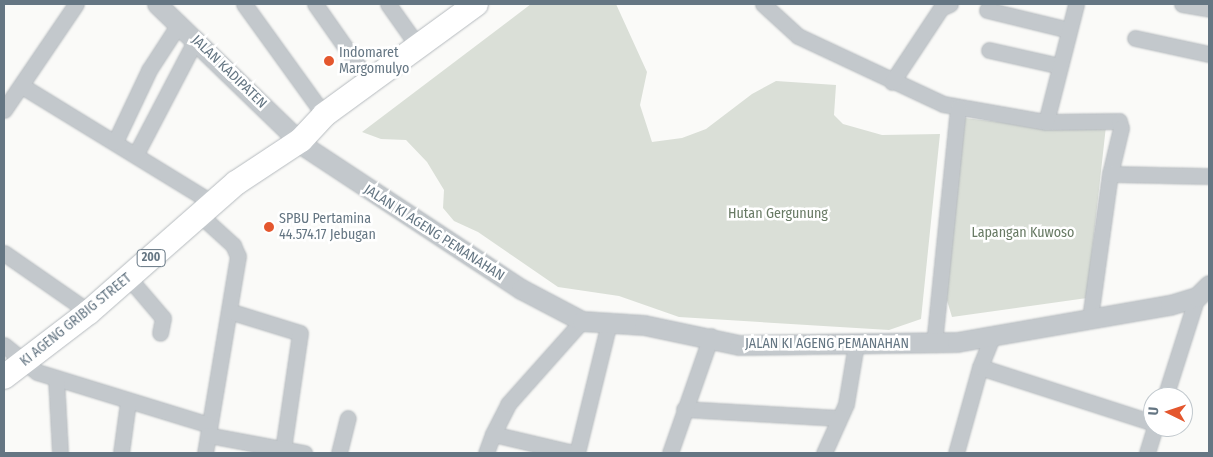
<!DOCTYPE html>
<style>
body{margin:0}
#map{position:relative;width:1213px;height:457px;overflow:hidden;background:#fafaf8;font-family:"Fira Sans Condensed",sans-serif}
div>[style]{position:absolute}
[style*='--x']{left:calc(var(--x)*1px);top:calc(var(--y)*1px);width:calc(var(--w)*1px);rotate:calc(var(--a)*1deg)}
.green>*{inset:0;background:#dadfd7}
.roads{filter:drop-shadow(0 0 1px #b5babe) drop-shadow(0 0 1px #b5babe)}
.minor>*{height:15px;margin:-7.5px;padding:0 7.5px;transform-origin:7.5px;border-radius:7.5px;background:#c3c8cc}
.tertiary>*{height:19px;margin:-9.5px;padding:0 9.5px;transform-origin:9.5px;border-radius:9.5px;background:#c3c8cc}
.primary>*{height:24px;margin:-12px;padding:0 12px;transform-origin:12px;border-radius:12px;background:#fff}
.dots>*{width:14px;height:14px;translate:-50% -50%;box-sizing:border-box;border:2px solid #fff;border-radius:50%}
span{translate:-50% -50%;white-space:nowrap;text-align:center;line-height:1.15;-webkit-text-stroke:5px #fff;paint-order:stroke}
.shield-label span{padding:1px 4px;background:#fff;border:1px solid;border-radius:4px;-webkit-text-stroke-width:0}
.shield-label{font-size:12px;color:#657683;font-weight:700}
.poi-label{font-size:14px;color:#657683}
.left{translate:0 -50%;text-align:left}
.street-label{font-size:14px;color:#657683}
.park-label{font-size:14px;color:#687a64}
.frame{position:absolute;inset:0;border:5px solid #657683;pointer-events:none}
.north{position:absolute;left:1143px;top:387px;width:50px;height:50px;box-sizing:border-box;background:#fff;border:1px solid #c1c8cd;border-radius:50%;rotate:274deg;font-size:14px;font-weight:700;line-height:20px;text-align:center;color:#657683}
.north::after{content:'';display:block;margin:auto;width:18px;height:22px;background:#e4572e;clip-path:polygon(50% 0,100% 100%,50% 72%,0 100%)}
</style>
<div id="map">
<div class="green">
<div style="clip-path:polygon(531px 4px,616px 4px,647px 72px,640px 105px,652px 142px,682px 138px,706px 129px,752px 94px,776px 81px,836px 85px,834px 115px,843px 124px,882px 135px,940px 134px,921px 319px,889px 330px,679px 317px,619px 296px,558px 287px,478px 232px,454px 221px,443px 208px,444px 190px,427px 162px,406px 140px,381px 139px,362px 132px)"></div>
<div style="clip-path:polygon(965px 118px,1041px 127px,1106px 126px,1087px 298px,952px 317px,945px 294px)"></div>
</div>
<div class="roads">
<div class="minor">
<div style="--x:244;--y:4;--w:137;--a:54.2"></div>
<div style="--x:315;--y:4;--w:94;--a:55"></div>
<div style="--x:388;--y:4;--w:50;--a:54.7"></div>
<div style="--x:763;--y:4;--w:47;--a:42.4"></div>
<div style="--x:798;--y:36;--w:160;--a:25.1"></div>
<div style="--x:943;--y:104;--w:105;--a:9.9"></div>
<div style="--x:1046;--y:122;--w:73;--a:-0.8"></div>
<div style="--x:1119;--y:121;--w:7;--a:74"></div>
<div style="--x:1121;--y:128;--w:47;--a:103.4"></div>
<div style="--x:1110;--y:174;--w:146;--a:97.9"></div>
<div style="--x:1182;--y:4;--w:27;--a:10"></div>
<div style="--x:987;--y:10;--w:84;--a:13.7"></div>
<div style="--x:1135;--y:38;--w:76;--a:12.2"></div>
<div style="--x:989;--y:50;--w:73;--a:12.7"></div>
<div style="--x:892;--y:82;--w:89;--a:-56.5"></div>
<div style="--x:941;--y:8;--w:10;--a:-24"></div>
<div style="--x:22;--y:86;--w:224;--a:31.5"></div>
<div style="--x:4;--y:110;--w:128;--a:-55.8"></div>
<div style="--x:1046;--y:122;--w:122;--a:-75.7"></div>
<div style="--x:115;--y:142;--w:80;--a:-64.7"></div>
<div style="--x:149;--y:70;--w:55;--a:-56.9"></div>
<div style="--x:136;--y:154;--w:130;--a:-62.4"></div>
<div style="--x:1110;--y:174;--w:99;--a:1.2"></div>
<div style="--x:200;--y:215;--w:45;--a:42.3"></div>
<div style="--x:233;--y:245;--w:12;--a:66"></div>
<div style="--x:238;--y:256;--w:200;--a:99.5"></div>
<div style="--x:4;--y:253;--w:103;--a:34.8"></div>
<div style="--x:128;--y:277;--w:54;--a:49.5"></div>
<div style="--x:163;--y:318;--w:15;--a:101"></div>
<div style="--x:229;--y:311;--w:74;--a:17.2"></div>
<div style="--x:300;--y:333;--w:118;--a:98.3"></div>
<div style="--x:934;--y:344;--w:238;--a:-84.2"></div>
<div style="--x:4;--y:345;--w:43;--a:39.3"></div>
<div style="--x:37;--y:372;--w:180;--a:17.1"></div>
<div style="--x:980;--y:367;--w:182;--a:17.9"></div>
<div style="--x:56;--y:378;--w:75;--a:86.9"></div>
<div style="--x:1165;--y:397;--w:105;--a:-72.3"></div>
<div style="--x:684;--y:409;--w:155;--a:3.3"></div>
<div style="--x:493;--y:434;--w:34;--a:-63"></div>
<div style="--x:508;--y:404;--w:111;--a:-48.3"></div>
<div style="--x:208;--y:435;--w:98;--a:10.6"></div>
<div style="--x:121;--y:453;--w:51;--a:-82.2"></div>
<div style="--x:339;--y:453;--w:36;--a:-76"></div>
<div style="--x:486;--y:453;--w:20;--a:-70"></div>
<div style="--x:493;--y:434;--w:83;--a:13.2"></div>
<div style="--x:577;--y:453;--w:134;--a:-76.2"></div>
<div style="--x:670;--y:453;--w:124;--a:-70.7"></div>
<div style="--x:824;--y:453;--w:54;--a:-65.8"></div>
<div style="--x:846;--y:404;--w:61;--a:-80.5"></div>
<div style="--x:956;--y:453;--w:89;--a:-74.4"></div>
<div style="--x:980;--y:367;--w:35;--a:-68"></div>
<div style="--x:1147;--y:453;--w:27;--a:-73"></div>
</div>
<div class="tertiary">
<div style="--x:157;--y:4;--w:197;--a:44"></div>
<div style="--x:298;--y:142;--w:267;--a:33.4"></div>
<div style="--x:521;--y:289;--w:69;--a:27.7"></div>
<div style="--x:582;--y:321;--w:62;--a:3.7"></div>
<div style="--x:644;--y:325;--w:97;--a:11.9"></div>
<div style="--x:739;--y:345;--w:218;--a:-0.8"></div>
<div style="--x:957;--y:342;--w:216;--a:-9.9"></div>
<div style="--x:1170;--y:305;--w:28;--a:-17"></div>
<div style="--x:1197;--y:297;--w:17;--a:-45"></div>
</div>
<div class="primary">
<div style="--x:4;--y:377;--w:107;--a:-37.4"></div>
<div style="--x:89;--y:312;--w:196;--a:-41.3"></div>
<div style="--x:236;--y:183;--w:78;--a:-33.5"></div>
<div style="--x:301;--y:140;--w:34;--a:-47"></div>
<div style="--x:324;--y:115;--w:188;--a:-36.1"></div>
</div>
</div>
<div class="dots">
<div style="left:329px;top:61px;background:#e4572e"></div>
<div style="left:269px;top:227px;background:#e4572e"></div>
</div>
<div class="shield-label">
<span style="left:151px;top:258px">200</span>
</div>
<div class="poi-label">
<span class="left" style="left:339px;top:61px">Indomaret<br>Margomulyo</span>
<span class="left" style="left:279px;top:227px">SPBU Pertamina<br>44.574.17 Jebugan</span>
</div>
<div class="street-label">
<span style="left:229px;top:72px;rotate:44deg">JALAN KADIPATEN</span>
<span style="left:434px;top:233px;rotate:33deg">JALAN KI AGENG PEMANAHAN</span>
<span style="left:76px;top:320px;rotate:-39deg">KI AGENG GRIBIG STREET</span>
<span style="left:827px;top:344px">JALAN KI AGENG PEMANAHAN</span>
</div>
<div class="park-label">
<span style="left:778px;top:214px">Hutan Gergunung</span>
<span style="left:1023px;top:233px">Lapangan Kuwoso</span>
</div>
<div class="frame"></div>
<div class="north">U</div>
</div>
